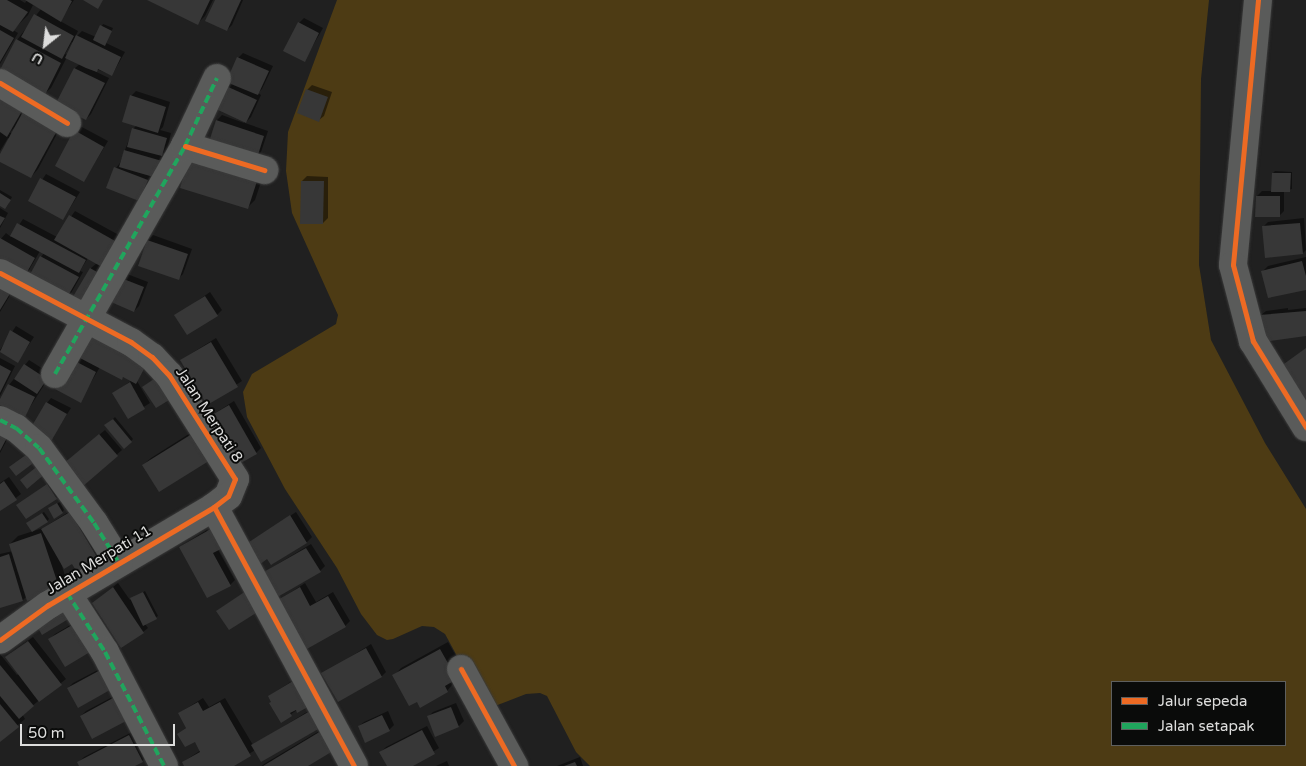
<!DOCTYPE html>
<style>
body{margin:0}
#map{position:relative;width:1306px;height:766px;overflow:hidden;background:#202020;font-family:"Varela Round",sans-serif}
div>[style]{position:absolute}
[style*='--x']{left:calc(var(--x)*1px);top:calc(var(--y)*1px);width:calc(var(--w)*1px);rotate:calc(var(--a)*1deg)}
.green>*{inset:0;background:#4d3b14}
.shadow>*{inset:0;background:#0007}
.building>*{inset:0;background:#373737}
.roads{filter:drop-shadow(0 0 1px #3a3a3a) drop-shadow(0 0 1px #3a3a3a)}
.minor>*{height:28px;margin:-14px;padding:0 14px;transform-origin:14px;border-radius:14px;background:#5a5b5a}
.quiet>*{height:4px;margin-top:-2px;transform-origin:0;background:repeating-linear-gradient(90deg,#20a55d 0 8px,transparent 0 12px)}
.cycleway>*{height:5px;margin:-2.5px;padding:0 2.5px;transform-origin:2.5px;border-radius:2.5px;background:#ed6a23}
span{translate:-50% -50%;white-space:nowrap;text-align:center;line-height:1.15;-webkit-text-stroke:4px #0a0b0a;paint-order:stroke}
.street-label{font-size:15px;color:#dddddc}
.legend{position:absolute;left:1111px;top:681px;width:175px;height:65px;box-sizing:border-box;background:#0a0b0a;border:1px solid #5e5f5e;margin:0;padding:6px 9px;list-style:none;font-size:15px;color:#dddddc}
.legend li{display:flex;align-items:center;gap:10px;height:25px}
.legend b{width:25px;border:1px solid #5e5f5e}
.north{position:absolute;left:20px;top:20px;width:50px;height:50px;-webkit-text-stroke:4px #0a0b0a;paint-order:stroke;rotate:209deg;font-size:14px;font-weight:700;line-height:20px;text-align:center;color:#dddddc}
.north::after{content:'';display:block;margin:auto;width:18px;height:22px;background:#dddddc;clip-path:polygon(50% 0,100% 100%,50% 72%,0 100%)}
.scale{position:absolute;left:20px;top:724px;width:155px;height:22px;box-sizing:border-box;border:2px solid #dddddc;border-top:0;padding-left:6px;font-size:15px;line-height:18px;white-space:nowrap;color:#dddddc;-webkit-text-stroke:4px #0a0b0a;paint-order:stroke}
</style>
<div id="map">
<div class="green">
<div style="clip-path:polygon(evenodd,337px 0,1209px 0,1201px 79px,1199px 265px,1211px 340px,1265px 443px,1306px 509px,1306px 766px,590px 766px,576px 752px,547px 696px,540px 693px,526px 694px,495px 706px,481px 700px,445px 634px,434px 627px,422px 626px,393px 639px,387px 640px,377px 635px,361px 614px,337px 568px,285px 489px,247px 417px,243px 392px,252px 374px,336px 324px,338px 315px,292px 213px,286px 171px,288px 132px,337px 0,1112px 682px,1285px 682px,1285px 745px,1112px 745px,1112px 682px)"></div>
</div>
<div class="shadow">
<div style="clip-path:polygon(evenodd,0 0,20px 0,25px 3px,27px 0,74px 0,60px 21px,78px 31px,74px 39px,82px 31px,96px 37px,103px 24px,113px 28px,106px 43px,125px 52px,112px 75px,91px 67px,90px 69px,109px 78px,91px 114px,86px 119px,75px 68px,81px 63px,67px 57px,51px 88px,43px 95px,17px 40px,41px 9px,33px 5px,28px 15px,13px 30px,18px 33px,0 64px,0 0,72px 42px,74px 43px,68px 55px,65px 54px,72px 42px)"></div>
<div style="clip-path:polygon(150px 0,213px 0,205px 16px,198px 23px)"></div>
<div style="clip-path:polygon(217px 0,243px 0,232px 25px,227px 30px)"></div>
<div style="clip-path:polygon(304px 18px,323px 28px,304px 61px,299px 23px)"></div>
<div style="clip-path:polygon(243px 53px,273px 66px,262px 89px,258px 93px,261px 95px,251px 117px,245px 123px,268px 131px,261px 152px,256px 157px,211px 141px,217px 120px,222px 115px,244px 123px,245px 121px,228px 86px,231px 83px,238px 58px)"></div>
<div style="clip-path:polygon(312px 85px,332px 92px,324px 116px,319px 120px,307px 90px)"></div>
<div style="clip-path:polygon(evenodd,0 90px,65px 119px,38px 169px,31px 177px,0 160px,10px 139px,8px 138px,0 151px,0 90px,16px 126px,12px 134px,10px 132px,16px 126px)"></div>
<div style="clip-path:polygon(136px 91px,170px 102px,163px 127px,160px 130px,171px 133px,167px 150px,162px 155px,166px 156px,152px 175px,144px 195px,116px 168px,120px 163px,133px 129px,137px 125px,131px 96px)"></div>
<div style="clip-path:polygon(80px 126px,108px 141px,84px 181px,75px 131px)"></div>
<div style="clip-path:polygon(265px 170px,255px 200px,247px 208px,182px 187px)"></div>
<div style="clip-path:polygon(1275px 171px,1292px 172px,1292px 189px,1284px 191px,1284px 211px,1279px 216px,1257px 196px,1262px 191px,1272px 191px,1273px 173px)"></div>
<div style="clip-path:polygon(46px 174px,80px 192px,63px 219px,29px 200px)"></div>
<div style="clip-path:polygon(307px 176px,328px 177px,328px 218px,323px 223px,302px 181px)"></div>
<div style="clip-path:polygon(0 190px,12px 197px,7px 206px,0 205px)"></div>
<div style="clip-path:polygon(0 208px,8px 213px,0 228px)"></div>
<div style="clip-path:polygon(75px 211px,128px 240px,70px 304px,91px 268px,97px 263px,88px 258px,80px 271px,83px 272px,70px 295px,65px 300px,41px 257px,44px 253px,40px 251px,26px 275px,0 240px,6px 233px,11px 237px,23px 219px,57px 237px)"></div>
<div style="clip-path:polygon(1304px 218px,1306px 250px,1303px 253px,1263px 227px,1268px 222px)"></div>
<div style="clip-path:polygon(153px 235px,192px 249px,183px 274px,178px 279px,139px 265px,148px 240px)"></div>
<div style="clip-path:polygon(1306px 257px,1306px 288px,1263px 271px,1268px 266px)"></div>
<div style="clip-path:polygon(127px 274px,148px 282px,139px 306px,134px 311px,113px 302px)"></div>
<div style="clip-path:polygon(0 279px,15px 287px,0 312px)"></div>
<div style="clip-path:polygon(210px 292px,222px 310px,217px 315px,176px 316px)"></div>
<div style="clip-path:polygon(1288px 308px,1288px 310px,1306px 308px,1306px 335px,1261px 315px,1266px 311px)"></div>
<div style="clip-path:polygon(16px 326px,34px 337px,18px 361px,0 350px)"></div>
<div style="clip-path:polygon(216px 338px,242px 381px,208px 403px,181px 360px)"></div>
<div style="clip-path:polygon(77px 355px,153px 355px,137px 381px,150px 403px,128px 417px,114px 393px,132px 380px,124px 376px,121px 379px,100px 367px,80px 401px,57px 389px)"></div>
<div style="clip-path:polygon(0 358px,15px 366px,0 396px)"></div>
<div style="clip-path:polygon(29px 360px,51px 374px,25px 415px,0 402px,9px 385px)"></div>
<div style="clip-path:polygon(51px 398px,71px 408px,50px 441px,47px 403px)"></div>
<div style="clip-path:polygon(234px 401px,261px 448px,256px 453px,206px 419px)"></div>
<div style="clip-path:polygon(0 414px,16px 423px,0 453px)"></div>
<div style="clip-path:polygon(115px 417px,133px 439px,124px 448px,106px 426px)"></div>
<div style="clip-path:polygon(203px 425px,219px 450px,143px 465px,151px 458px)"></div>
<div style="clip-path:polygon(105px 430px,122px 450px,82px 485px,69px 460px)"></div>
<div style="clip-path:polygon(9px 477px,21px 494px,0 510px,0 483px)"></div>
<div style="clip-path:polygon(52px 481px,61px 493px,56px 498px,18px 505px)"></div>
<div style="clip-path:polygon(60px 502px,64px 510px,62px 512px,49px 508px)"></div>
<div style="clip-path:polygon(75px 508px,105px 558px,100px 563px,61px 563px,67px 582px,27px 596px,23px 600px,0 607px,0 554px,13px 551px,10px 544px,18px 536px,43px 528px)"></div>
<div style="clip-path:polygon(44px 512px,49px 519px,47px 521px,30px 521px)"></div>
<div style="clip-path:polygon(296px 512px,312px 537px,307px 542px,272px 564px,268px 558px,247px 544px)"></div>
<div style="clip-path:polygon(207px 530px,235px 580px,230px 585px,180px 547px)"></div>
<div style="clip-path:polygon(311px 544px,325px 566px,320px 571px,261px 574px)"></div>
<div style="clip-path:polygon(118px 583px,130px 600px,145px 591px,158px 616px,145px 624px,148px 628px,143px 632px,99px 598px)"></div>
<div style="clip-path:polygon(305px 583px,316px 602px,333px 592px,350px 621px,345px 626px,278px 601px)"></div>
<div style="clip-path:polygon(79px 620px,94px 646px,50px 639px,55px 634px)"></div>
<div style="clip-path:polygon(33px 637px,66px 679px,22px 714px,25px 719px,0 740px,0 654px,17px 675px,19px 674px,11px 653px)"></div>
<div style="clip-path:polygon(448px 642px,464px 670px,447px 691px,394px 676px,401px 668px)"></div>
<div style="clip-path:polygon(371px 644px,386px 672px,382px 676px,323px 674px)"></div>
<div style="clip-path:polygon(111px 663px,121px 680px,68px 688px,73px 683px)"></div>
<div style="clip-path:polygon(303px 674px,297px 710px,281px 721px,269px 696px)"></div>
<div style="clip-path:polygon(118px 694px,130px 716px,81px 716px,86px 711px)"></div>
<div style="clip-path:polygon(203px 698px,209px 707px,225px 698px,253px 745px,315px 707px,319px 727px,255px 750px,231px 766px,186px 766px,183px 762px,201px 750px,195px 740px,178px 734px,187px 727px,179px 713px)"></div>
<div style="clip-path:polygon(456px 703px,464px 721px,459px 726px,436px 735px,428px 717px,433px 712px)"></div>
<div style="clip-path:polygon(388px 711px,394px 725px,389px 730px,359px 726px,364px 722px)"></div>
<div style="clip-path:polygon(331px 724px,306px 766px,262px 766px,264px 764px)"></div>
<div style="clip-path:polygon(427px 726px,439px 748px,410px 766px,388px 766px,381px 752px,386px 747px)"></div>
<div style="clip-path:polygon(134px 731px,147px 756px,142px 761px,133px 766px,81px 766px,79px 762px,84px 757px)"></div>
<div style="clip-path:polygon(580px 757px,583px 766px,557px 766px)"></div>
<div style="clip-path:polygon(447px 761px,449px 766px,436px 766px)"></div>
</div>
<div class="building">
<div style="clip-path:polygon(0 0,7px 0,28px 12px,13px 32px,0 25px)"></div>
<div style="clip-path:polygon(25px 0,70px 0,72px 1px,61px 22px)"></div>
<div style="clip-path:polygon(83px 0,103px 0,98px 9px)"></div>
<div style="clip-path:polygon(147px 0,210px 0,198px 25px)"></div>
<div style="clip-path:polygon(215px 0,241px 0,227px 31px,205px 21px)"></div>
<div style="clip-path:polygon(34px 14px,74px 36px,62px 59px,21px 37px)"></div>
<div style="clip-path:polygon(298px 22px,319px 33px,305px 62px,283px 51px)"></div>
<div style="clip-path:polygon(100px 25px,112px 31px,105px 46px,93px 40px)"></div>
<div style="clip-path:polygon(0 30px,14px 38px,0 62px)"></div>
<div style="clip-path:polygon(76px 35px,121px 57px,112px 76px,98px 69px,97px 72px,86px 68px,65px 58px)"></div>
<div style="clip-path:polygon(16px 39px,61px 63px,44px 97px,0 70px)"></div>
<div style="clip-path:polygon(237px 57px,269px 71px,258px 95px,226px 82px)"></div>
<div style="clip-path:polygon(74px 68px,105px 83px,86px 120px,55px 105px)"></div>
<div style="clip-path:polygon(226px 86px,257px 100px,246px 123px,216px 109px)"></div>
<div style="clip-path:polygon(306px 89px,328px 97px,319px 122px,297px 113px)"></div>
<div style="clip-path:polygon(130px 95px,166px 107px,158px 133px,122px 122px)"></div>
<div style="clip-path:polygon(0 98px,22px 111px,7px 137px,0 132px)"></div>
<div style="clip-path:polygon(25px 108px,59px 127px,31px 178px,0 162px,0 154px)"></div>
<div style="clip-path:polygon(216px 120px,264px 136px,257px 158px,209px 142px)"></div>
<div style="clip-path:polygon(132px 128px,167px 138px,162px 156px,127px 147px)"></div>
<div style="clip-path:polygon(74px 130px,104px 147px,84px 182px,55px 166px)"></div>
<div style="clip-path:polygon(124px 150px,162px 161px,157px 178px,119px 167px)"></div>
<div style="clip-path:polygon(190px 155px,258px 178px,248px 209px,180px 188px)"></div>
<div style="clip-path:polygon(114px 167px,148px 180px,139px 201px,106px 188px)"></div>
<div style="clip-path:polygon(1272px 173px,1291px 173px,1290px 192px,1271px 192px)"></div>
<div style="clip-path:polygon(40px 178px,76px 197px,63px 220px,28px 201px)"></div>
<div style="clip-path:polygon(301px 181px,324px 181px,323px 224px,300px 224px)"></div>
<div style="clip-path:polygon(0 193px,11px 200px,5px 209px,0 206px)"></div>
<div style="clip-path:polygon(1256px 196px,1280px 196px,1280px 217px,1255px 217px)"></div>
<div style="clip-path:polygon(69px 215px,124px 246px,109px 271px,54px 240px)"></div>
<div style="clip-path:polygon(0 216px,5px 218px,0 226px)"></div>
<div style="clip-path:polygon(17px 223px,86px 260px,79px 273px,10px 236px)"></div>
<div style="clip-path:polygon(1300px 223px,1303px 254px,1265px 258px,1262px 226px)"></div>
<div style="clip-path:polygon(0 238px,35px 258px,22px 281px,0 269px)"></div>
<div style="clip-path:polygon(147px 240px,188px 254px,179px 280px,138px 266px)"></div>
<div style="clip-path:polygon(40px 256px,79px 277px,65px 301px,27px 280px)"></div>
<div style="clip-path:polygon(1302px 261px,1306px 276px,1306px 290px,1268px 298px,1261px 271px)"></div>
<div style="clip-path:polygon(90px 268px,104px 276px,83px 313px,68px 305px)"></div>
<div style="clip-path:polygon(121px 278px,144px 287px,134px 312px,111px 302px)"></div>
<div style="clip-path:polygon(0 286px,11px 292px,0 310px)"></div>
<div style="clip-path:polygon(205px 296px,218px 316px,187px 335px,174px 315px)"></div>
<div style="clip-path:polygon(1306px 311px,1306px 336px,1263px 342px,1259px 315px)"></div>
<div style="clip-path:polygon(10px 330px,30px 342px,18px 363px,0 352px)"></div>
<div style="clip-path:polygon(93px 330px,149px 360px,136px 384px,123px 377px,122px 380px,78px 357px)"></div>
<div style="clip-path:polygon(211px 342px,238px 387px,207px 405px,180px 360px)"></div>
<div style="clip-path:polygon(1306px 348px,1306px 404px,1277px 369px)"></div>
<div style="clip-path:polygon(71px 359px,96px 372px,81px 403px,55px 389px)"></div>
<div style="clip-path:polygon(24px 364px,47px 379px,37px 394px,14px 379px)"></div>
<div style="clip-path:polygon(0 365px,11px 371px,0 393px)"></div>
<div style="clip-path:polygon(160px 375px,174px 397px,156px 408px,142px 387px)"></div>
<div style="clip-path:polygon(130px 382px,145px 409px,128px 419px,112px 393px)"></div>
<div style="clip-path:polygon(8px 384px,35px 397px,25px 417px,0 405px,0 399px)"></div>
<div style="clip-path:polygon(46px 402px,67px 414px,50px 443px,29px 431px)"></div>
<div style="clip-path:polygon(229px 405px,257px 454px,232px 468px,205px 419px)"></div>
<div style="clip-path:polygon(113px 419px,132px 442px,124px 449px,104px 425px)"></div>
<div style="clip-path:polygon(0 422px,12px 428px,0 451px)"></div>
<div style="clip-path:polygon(195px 432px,212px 459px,159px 492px,142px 465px)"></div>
<div style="clip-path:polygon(99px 434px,118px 456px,82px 487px,63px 464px)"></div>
<div style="clip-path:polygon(30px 452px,36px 461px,16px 476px,9px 467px)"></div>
<div style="clip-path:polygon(39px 465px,46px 473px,27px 489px,20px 480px)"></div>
<div style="clip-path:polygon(4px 481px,17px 500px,0 511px,0 484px)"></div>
<div style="clip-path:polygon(47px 484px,57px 499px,26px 519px,16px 505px)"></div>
<div style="clip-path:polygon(57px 503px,63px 513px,54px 519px,48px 508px)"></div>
<div style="clip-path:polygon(70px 512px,101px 564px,80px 577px,72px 564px,64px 569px,41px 529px)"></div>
<div style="clip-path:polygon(42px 513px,48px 522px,32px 532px,26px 523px)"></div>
<div style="clip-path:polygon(290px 515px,307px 543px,271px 565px,267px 559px,259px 565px,246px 544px)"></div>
<div style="clip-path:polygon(216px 526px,227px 546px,213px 553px,231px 586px,207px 598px,179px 547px)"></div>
<div style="clip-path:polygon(41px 533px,60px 590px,27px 601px,9px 544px)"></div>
<div style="clip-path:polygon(306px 548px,321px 572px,274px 599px,260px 574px)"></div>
<div style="clip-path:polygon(9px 554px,23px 601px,0 608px,0 557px)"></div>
<div style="clip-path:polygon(113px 587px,144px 633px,121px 648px,92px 603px)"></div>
<div style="clip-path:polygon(300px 587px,310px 606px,328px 596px,346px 627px,305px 650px,276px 601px)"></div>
<div style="clip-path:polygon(246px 591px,259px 611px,229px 630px,216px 611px)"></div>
<div style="clip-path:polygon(143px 592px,157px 619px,143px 626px,130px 598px)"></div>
<div style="clip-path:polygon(62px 604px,70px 618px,42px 635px,34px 621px)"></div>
<div style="clip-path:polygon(74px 624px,90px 652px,65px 667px,48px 639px)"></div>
<div style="clip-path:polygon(28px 641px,62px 685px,39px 702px,5px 657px)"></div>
<div style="clip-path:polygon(366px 648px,382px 677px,338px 702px,321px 673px)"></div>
<div style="clip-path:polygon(440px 649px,457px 679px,445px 686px,448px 692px,420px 708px,417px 702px,409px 706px,392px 675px)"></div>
<div style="clip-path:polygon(0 665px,34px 706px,19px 719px,0 696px)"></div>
<div style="clip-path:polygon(106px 667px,117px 686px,78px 708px,67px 688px)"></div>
<div style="clip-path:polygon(298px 678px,313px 704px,297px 713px,296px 710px,290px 713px,292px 716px,281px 723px,269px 703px,271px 702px,268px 696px)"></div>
<div style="clip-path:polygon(113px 698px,126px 721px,92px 739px,80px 716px)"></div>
<div style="clip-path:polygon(198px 702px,203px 711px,220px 702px,251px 756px,234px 766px,184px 766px,182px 762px,200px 752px,195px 742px,185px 747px,177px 734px,186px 728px,178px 713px)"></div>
<div style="clip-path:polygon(0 704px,19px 727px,0 742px)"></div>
<div style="clip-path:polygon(451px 707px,459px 727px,435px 737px,427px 716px)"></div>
<div style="clip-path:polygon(310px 711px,320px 728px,261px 762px,251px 745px)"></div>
<div style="clip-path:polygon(382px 715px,390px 731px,365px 743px,358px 726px)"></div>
<div style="clip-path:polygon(326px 728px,338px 748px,308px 766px,263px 766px)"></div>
<div style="clip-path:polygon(422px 730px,435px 754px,413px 766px,387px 766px,379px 752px)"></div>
<div style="clip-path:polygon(129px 735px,143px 762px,135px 766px,79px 766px,77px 762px)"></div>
<div style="clip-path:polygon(575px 762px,577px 766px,564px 766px)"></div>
</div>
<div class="roads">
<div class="minor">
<div style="--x:1258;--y:0;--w:266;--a:95.4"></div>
<div style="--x:1233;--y:265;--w:79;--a:75.3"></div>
<div style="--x:1253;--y:341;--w:101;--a:58.4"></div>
<div style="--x:0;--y:83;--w:78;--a:30.8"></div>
<div style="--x:185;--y:146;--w:83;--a:16.9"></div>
<div style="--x:0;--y:273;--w:148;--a:27.8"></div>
<div style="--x:131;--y:342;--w:26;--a:36"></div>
<div style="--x:152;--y:357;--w:25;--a:47"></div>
<div style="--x:169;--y:375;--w:123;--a:57.6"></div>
<div style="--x:235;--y:479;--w:18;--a:112"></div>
<div style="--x:228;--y:496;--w:18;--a:142"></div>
<div style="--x:214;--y:507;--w:193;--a:149.4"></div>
<div style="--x:48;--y:605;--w:59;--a:143.9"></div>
<div style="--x:55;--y:374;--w:262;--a:-60.3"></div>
<div style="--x:185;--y:146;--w:75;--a:-64.8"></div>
<div style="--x:0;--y:420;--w:18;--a:27"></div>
<div style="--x:16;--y:428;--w:30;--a:41"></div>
<div style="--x:39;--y:448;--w:93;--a:53.7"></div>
<div style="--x:94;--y:523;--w:47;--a:58"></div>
<div style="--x:214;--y:507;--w:294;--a:61.6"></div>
<div style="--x:67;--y:593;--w:70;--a:57.2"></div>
<div style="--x:105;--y:652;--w:128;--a:62.6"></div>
<div style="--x:461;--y:669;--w:111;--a:61.3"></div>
</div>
</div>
<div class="quiet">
<div style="--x:55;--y:374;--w:262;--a:-60.3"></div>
<div style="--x:185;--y:146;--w:75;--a:-64.8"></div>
<div style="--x:0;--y:420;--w:18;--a:27"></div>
<div style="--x:16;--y:428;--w:30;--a:41"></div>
<div style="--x:39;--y:448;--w:93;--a:53.7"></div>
<div style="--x:94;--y:523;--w:47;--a:58"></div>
<div style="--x:67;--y:593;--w:70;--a:57.2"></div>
<div style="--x:105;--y:652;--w:128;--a:62.6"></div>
</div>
<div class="cycleway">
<div style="--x:1258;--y:0;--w:266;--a:95.4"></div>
<div style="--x:1233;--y:265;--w:79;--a:75.3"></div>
<div style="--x:1253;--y:341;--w:101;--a:58.4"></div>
<div style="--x:0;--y:83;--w:78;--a:30.8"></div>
<div style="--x:185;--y:146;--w:83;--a:16.9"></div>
<div style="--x:0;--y:273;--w:148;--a:27.8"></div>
<div style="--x:131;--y:342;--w:26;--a:36"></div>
<div style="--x:152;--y:357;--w:25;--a:47"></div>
<div style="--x:169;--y:375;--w:123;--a:57.6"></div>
<div style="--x:235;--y:479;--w:18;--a:112"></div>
<div style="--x:228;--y:496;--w:18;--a:142"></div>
<div style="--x:214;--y:507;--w:193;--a:149.4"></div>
<div style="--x:48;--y:605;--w:59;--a:143.9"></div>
<div style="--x:214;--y:507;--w:294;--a:61.6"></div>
<div style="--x:461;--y:669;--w:111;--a:61.3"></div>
</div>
<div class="street-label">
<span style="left:209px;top:415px;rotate:57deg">Jalan Merpati 8</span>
<span style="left:99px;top:560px;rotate:-31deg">Jalan Merpati 11</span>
</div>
<ul class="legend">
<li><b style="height:6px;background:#ed6a23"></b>Jalur sepeda</li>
<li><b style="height:6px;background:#20a55d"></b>Jalan setapak</li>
</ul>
<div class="north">U</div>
<div class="scale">50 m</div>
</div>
